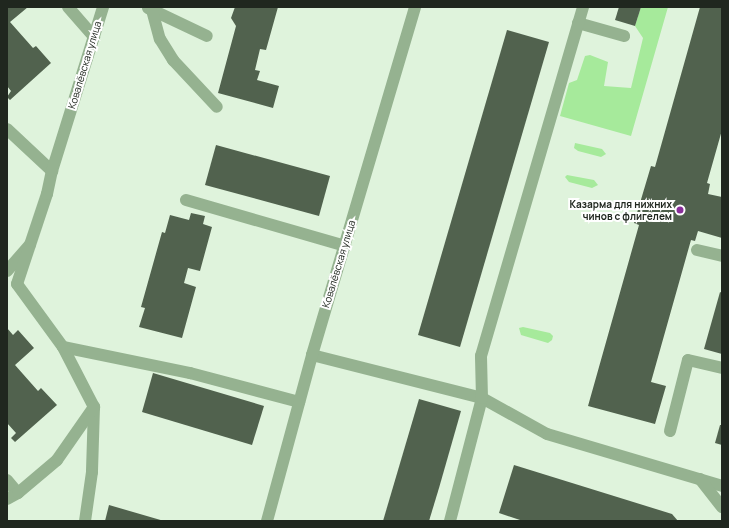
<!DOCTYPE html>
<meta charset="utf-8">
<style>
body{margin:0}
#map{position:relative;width:729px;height:528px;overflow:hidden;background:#dff3dc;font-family:Manrope,sans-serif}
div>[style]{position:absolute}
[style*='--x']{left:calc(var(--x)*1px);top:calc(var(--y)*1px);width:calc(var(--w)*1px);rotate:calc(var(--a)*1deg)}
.green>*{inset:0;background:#a6ea9b}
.building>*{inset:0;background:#51624e}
.service>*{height:12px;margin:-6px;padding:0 6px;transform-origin:6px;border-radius:6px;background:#95b290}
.minor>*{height:12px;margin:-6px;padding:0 6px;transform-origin:6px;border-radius:6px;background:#95b290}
.dots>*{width:11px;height:11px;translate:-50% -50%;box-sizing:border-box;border:2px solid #fff;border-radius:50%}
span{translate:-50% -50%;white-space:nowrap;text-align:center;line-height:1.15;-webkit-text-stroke:4px #fff;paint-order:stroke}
.street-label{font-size:10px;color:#20271f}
.poi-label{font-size:10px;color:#20271f;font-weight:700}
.right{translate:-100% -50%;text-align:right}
.frame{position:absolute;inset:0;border:8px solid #20271f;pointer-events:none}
</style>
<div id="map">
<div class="green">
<div style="clip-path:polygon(641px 7px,668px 7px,631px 136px,560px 116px,569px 83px,577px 80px,585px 56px,590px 55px,608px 62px,604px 86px,631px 88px,643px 38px,635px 26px)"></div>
<div style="clip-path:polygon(575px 143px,602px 149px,606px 154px,601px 157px,578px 151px,574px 148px)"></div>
<div style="clip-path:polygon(567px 175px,594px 180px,598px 185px,592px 188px,569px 182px,565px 177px)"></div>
<div style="clip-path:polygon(523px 327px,550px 333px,553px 336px,552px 340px,548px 343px,521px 335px,519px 328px)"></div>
</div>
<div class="building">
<div style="clip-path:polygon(7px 7px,28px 7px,10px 22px,33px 48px,36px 46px,51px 63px,10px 100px,7px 97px,11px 91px,7px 86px)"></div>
<div style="clip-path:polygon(235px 7px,278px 7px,266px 50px,260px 49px,255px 70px,260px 71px,257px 80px,279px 86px,273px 108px,218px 93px,236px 26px,231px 18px)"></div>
<div style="clip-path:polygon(619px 7px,641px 7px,635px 26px,615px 20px)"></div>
<div style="clip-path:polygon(700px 7px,722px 7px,722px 130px,707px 183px,710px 184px,708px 194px,722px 197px,722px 238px,698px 231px,695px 241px,691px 240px,651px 382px,666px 386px,655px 424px,588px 406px,639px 225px,634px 223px,651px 166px,655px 167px)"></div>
<div style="clip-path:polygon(507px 30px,549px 42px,460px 347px,418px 335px)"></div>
<div style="clip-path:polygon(216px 145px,330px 176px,319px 216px,205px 185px)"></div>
<div style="clip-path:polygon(191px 213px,205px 216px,203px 224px,212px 227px,200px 271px,188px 268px,184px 283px,196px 287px,182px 338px,139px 327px,145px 308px,141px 307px,162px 232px,165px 233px,170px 215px,189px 220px)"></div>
<div style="clip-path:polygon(720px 292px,722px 293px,722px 354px,704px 349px)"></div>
<div style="clip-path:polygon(7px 328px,13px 335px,18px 330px,34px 348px,15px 365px,38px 391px,41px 388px,57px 405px,15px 442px,11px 438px,16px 433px,7px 423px)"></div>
<div style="clip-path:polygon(153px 373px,264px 406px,252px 445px,142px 412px)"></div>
<div style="clip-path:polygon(419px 399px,461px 411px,439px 488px,429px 521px,383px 521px)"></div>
<div style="clip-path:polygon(720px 425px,722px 425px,722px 445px,715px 443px)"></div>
<div style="clip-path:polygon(514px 465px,672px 514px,678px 521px,523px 521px,499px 513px)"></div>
<div style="clip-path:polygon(109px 505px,164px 521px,105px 521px)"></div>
</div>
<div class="service">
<div style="--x:68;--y:7;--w:40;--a:49"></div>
<div style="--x:148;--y:8;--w:65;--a:25.4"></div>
<div style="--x:152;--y:10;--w:30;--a:75"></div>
<div style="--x:160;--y:39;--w:25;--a:58"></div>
<div style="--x:173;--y:60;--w:64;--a:46.9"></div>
<div style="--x:578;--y:23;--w:48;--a:15.8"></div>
<div style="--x:7;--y:129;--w:62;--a:43"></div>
<div style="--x:186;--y:200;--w:166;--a:16.1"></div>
<div style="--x:697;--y:250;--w:26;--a:13"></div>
<div style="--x:7;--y:271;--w:35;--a:-49"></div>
<div style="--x:17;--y:284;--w:78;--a:53.9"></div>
<div style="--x:63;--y:347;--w:130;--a:11.6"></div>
<div style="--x:190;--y:373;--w:113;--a:14.9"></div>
<div style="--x:63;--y:347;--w:68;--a:62.7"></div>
<div style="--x:94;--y:407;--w:65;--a:91.8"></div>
<div style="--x:92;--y:472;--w:49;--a:98.1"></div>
<div style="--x:312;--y:355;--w:175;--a:14.2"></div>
<div style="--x:482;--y:398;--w:74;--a:29"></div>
<div style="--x:547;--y:434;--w:183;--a:16.5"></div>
<div style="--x:670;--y:431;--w:73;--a:-75.8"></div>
<div style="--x:688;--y:360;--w:35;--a:13"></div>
<div style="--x:700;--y:479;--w:36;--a:52"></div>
<div style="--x:7;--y:480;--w:17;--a:50"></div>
<div style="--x:7;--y:499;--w:13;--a:-29"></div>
<div style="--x:18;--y:493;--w:51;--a:-40.2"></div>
<div style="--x:57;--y:460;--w:65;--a:-55.1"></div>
<div style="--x:450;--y:521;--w:127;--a:-75.4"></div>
<div style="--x:482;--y:398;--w:42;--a:-91.4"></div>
<div style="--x:481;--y:356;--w:364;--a:-73.7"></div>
</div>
<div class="minor">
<div style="--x:17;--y:284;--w:95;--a:-71.6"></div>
<div style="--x:47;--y:194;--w:24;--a:-78"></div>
<div style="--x:52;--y:171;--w:172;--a:-72.7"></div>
<div style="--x:267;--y:521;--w:172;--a:-74.8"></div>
<div style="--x:312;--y:355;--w:363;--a:-73.5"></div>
</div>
<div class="dots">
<div style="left:680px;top:210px;background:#892e9a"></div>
</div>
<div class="street-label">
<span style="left:85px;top:65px;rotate:-73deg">Ковалёвская улица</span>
<span style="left:339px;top:264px;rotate:-73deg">Ковалёвская улица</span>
</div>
<div class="poi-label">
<span class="right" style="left:672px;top:210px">Казарма для нижних<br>чинов с флигелем</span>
</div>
<div class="frame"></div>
</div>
